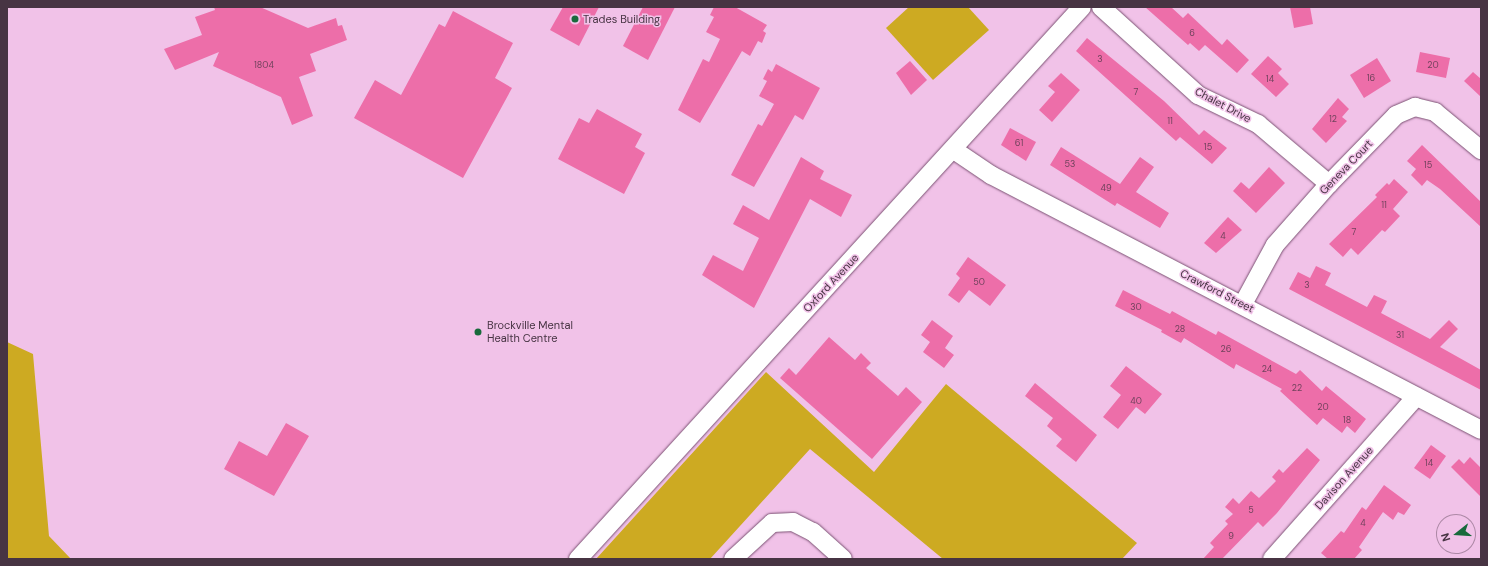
<!DOCTYPE html>
<style>
body{margin:0}
#map{position:relative;width:1488px;height:566px;overflow:hidden;background:#f1c2e8;font-family:"DM Sans",sans-serif}
div>[style]{position:absolute}
[style*='--x']{left:calc(var(--x)*1px);top:calc(var(--y)*1px);width:calc(var(--w)*1px);rotate:calc(var(--a)*1deg)}
.green>*{inset:0;background:#cdaa22}
.building>*{inset:0;background:#ed6ea9}
.roads{filter:drop-shadow(0 0 1px #7b5273) drop-shadow(0 0 1px #7b5273)}
.minor>*{height:18px;margin:-9px;padding:0 9px;transform-origin:9px;border-radius:9px;background:#fff}
.dots>*{width:11px;height:11px;translate:-50% -50%;box-sizing:border-box;border:2px solid #f1c2e8;border-radius:50%}
span{translate:-50% -50%;white-space:nowrap;text-align:center;line-height:1.15;-webkit-text-stroke:3px #f1c2e8;paint-order:stroke}
.number-label{font-size:9px;color:#70425c}
.number-label span{-webkit-text-stroke-width:0}
.poi-label{font-size:11px;color:#473443}
.left{translate:0 -50%;text-align:left}
.street-label{font-size:11px;color:#473443}
.frame{position:absolute;inset:0;border:8px solid #473443;pointer-events:none}
.north{position:absolute;left:1436px;top:514px;width:40px;height:40px;box-sizing:border-box;background:#f1c2e8;border:1px solid #ad89a6;border-radius:50%;rotate:253deg;font-size:11px;font-weight:700;line-height:16px;text-align:center;color:#473443}
.north::after{content:'';display:block;margin:auto;width:14px;height:18px;background:#186a3b;clip-path:polygon(50% 0,100% 100%,50% 72%,0 100%)}
</style>
<div id="map">
<div class="green">
<div style="clip-path:polygon(909px 7px,968px 7px,989px 30px,933px 80px,886px 28px)"></div>
<div style="clip-path:polygon(7px 342px,33px 354px,49px 536px,71px 559px,7px 559px)"></div>
<div style="clip-path:polygon(766px 372px,874px 472px,946px 384px,1137px 543px,1122px 559px,943px 559px,810px 449px,710px 559px,596px 559px)"></div>
</div>
<div class="building">
<div style="clip-path:polygon(214px 7px,260px 7px,308px 28px,336px 18px,338px 26px,342px 25px,347px 40px,310px 54px,316px 71px,299px 77px,313px 116px,292px 125px,281px 97px,213px 66px,219px 52px,175px 70px,164px 49px,202px 35px,195px 17px,215px 10px)"></div>
<div style="clip-path:polygon(563px 7px,599px 7px,579px 46px,550px 30px)"></div>
<div style="clip-path:polygon(643px 7px,675px 7px,648px 60px,623px 46px)"></div>
<div style="clip-path:polygon(714px 7px,735px 7px,767px 25px,763px 31px,766px 33px,762px 43px,758px 41px,750px 56px,742px 51px,700px 123px,678px 110px,703px 59px,709px 62px,720px 39px,706px 32px,714px 17px,710px 15px)"></div>
<div style="clip-path:polygon(1145px 7px,1171px 7px,1183px 18px,1188px 13px,1222px 45px,1227px 39px,1249px 60px,1237px 73px,1205px 45px,1199px 51px,1190px 43px,1188px 45px)"></div>
<div style="clip-path:polygon(1290px 7px,1310px 7px,1313px 24px,1294px 28px)"></div>
<div style="clip-path:polygon(453px 11px,513px 43px,495px 78px,512px 88px,463px 178px,354px 118px,375px 80px,401px 95px,439px 24px,445px 27px)"></div>
<div style="clip-path:polygon(1087px 38px,1164px 101px,1199px 135px,1204px 130px,1227px 148px,1212px 164px,1180px 137px,1176px 141px,1076px 51px)"></div>
<div style="clip-path:polygon(1420px 52px,1450px 58px,1446px 78px,1416px 72px)"></div>
<div style="clip-path:polygon(1268px 56px,1282px 69px,1278px 73px,1289px 84px,1276px 97px,1251px 74px)"></div>
<div style="clip-path:polygon(1377px 58px,1391px 81px,1364px 98px,1350px 75px)"></div>
<div style="clip-path:polygon(910px 61px,927px 80px,911px 95px,896px 73px)"></div>
<div style="clip-path:polygon(776px 64px,820px 88px,803px 120px,795px 115px,754px 187px,731px 175px,758px 124px,762px 126px,774px 104px,759px 96px,767px 81px,763px 79px,768px 69px,772px 72px)"></div>
<div style="clip-path:polygon(1473px 72px,1481px 79px,1481px 97px,1464px 81px)"></div>
<div style="clip-path:polygon(1061px 73px,1080px 90px,1052px 122px,1039px 110px,1055px 92px,1048px 86px)"></div>
<div style="clip-path:polygon(1338px 98px,1349px 109px,1342px 117px,1347px 121px,1326px 143px,1312px 129px)"></div>
<div style="clip-path:polygon(597px 109px,642px 134px,635px 147px,645px 153px,624px 194px,558px 159px,579px 118px,589px 123px)"></div>
<div style="clip-path:polygon(1010px 128px,1036px 142px,1026px 161px,1001px 145px)"></div>
<div style="clip-path:polygon(1422px 145px,1481px 202px,1481px 227px,1440px 189px,1427px 180px,1422px 186px,1411px 175px,1416px 169px,1407px 161px)"></div>
<div style="clip-path:polygon(1061px 147px,1120px 184px,1140px 157px,1154px 167px,1136px 192px,1169px 213px,1160px 228px,1117px 203px,1115px 206px,1050px 165px)"></div>
<div style="clip-path:polygon(801px 157px,824px 171px,820px 179px,852px 195px,841px 217px,810px 199px,754px 308px,702px 275px,713px 255px,743px 271px,759px 238px,733px 224px,743px 205px,769px 220px)"></div>
<div style="clip-path:polygon(1269px 167px,1285px 183px,1256px 213px,1233px 191px,1241px 182px,1249px 189px)"></div>
<div style="clip-path:polygon(1394px 179px,1408px 192px,1393px 209px,1400px 216px,1385px 232px,1382px 230px,1358px 255px,1351px 248px,1343px 257px,1329px 244px,1377px 197px,1375px 195px,1387px 183px,1389px 185px)"></div>
<div style="clip-path:polygon(1228px 217px,1242px 230px,1216px 253px,1204px 243px)"></div>
<div style="clip-path:polygon(968px 257px,1006px 285px,990px 306px,969px 290px,959px 303px,948px 295px,960px 278px,956px 274px)"></div>
<div style="clip-path:polygon(1316px 266px,1331px 273px,1325px 285px,1367px 307px,1374px 295px,1387px 301px,1381px 313px,1430px 339px,1449px 320px,1458px 329px,1440px 347px,1481px 370px,1481px 390px,1289px 289px,1298px 272px,1310px 278px)"></div>
<div style="clip-path:polygon(1123px 290px,1170px 314px,1172px 311px,1216px 335px,1218px 331px,1296px 374px,1300px 370px,1322px 391px,1326px 386px,1366px 419px,1355px 433px,1347px 426px,1342px 433px,1323px 418px,1317px 425px,1280px 391px,1282px 389px,1236px 364px,1234px 369px,1184px 338px,1181px 343px,1161px 332px,1162px 330px,1115px 306px)"></div>
<div style="clip-path:polygon(932px 320px,953px 336px,945px 348px,954px 355px,944px 368px,923px 352px,930px 342px,921px 335px)"></div>
<div style="clip-path:polygon(829px 337px,855px 360px,861px 353px,871px 363px,866px 368px,898px 396px,906px 387px,922px 402px,872px 459px,780px 378px,789px 368px,796px 375px)"></div>
<div style="clip-path:polygon(1126px 366px,1162px 394px,1145px 414px,1136px 407px,1118px 429px,1103px 417px,1121px 395px,1110px 386px)"></div>
<div style="clip-path:polygon(1035px 383px,1097px 435px,1076px 462px,1056px 446px,1062px 439px,1047px 426px,1053px 418px,1025px 396px)"></div>
<div style="clip-path:polygon(286px 423px,309px 436px,274px 496px,224px 469px,239px 441px,267px 456px)"></div>
<div style="clip-path:polygon(1431px 445px,1446px 456px,1430px 479px,1414px 468px)"></div>
<div style="clip-path:polygon(1307px 448px,1320px 460px,1277px 513px,1263px 527px,1258px 522px,1222px 559px,1203px 559px,1214px 547px,1210px 543px,1228px 524px,1225px 521px,1233px 514px,1225px 507px,1233px 498px,1239px 504px,1251px 491px,1259px 498px,1276px 481px,1272px 477px,1279px 469px,1283px 473px)"></div>
<div style="clip-path:polygon(1470px 457px,1481px 468px,1481px 497px,1451px 467px,1459px 459px,1464px 464px)"></div>
<div style="clip-path:polygon(1384px 485px,1411px 505px,1404px 515px,1398px 512px,1393px 520px,1383px 512px,1359px 547px,1362px 550px,1354px 559px,1328px 559px,1321px 553px,1341px 531px,1344px 533px,1362px 507px,1366px 510px)"></div>
</div>
<div class="roads">
<div class="minor">
<div style="--x:1101;--y:7;--w:131;--a:42.2"></div>
<div style="--x:1198;--y:95;--w:67;--a:25.8"></div>
<div style="--x:1258;--y:124;--w:93;--a:40.2"></div>
<div style="--x:954;--y:150;--w:45;--a:34"></div>
<div style="--x:991;--y:175;--w:552;--a:27.49"></div>
<div style="--x:1243;--y:304;--w:67;--a:-61.5"></div>
<div style="--x:1275;--y:245;--w:81;--a:-48.5"></div>
<div style="--x:1329;--y:184;--w:96;--a:-45.8"></div>
<div style="--x:1396;--y:115;--w:21;--a:-23"></div>
<div style="--x:1415;--y:107;--w:21;--a:14"></div>
<div style="--x:1435;--y:112;--w:60;--a:39.6"></div>
<div style="--x:578;--y:559;--w:747;--a:-47.6"></div>
<div style="--x:733;--y:559;--w:53;--a:-42.7"></div>
<div style="--x:772;--y:523;--w:21;--a:-3"></div>
<div style="--x:793;--y:522;--w:22;--a:27"></div>
<div style="--x:813;--y:532;--w:40;--a:42"></div>
<div style="--x:1272;--y:559;--w:217;--a:-48.4"></div>
</div>
</div>
<div class="dots">
<div style="left:575px;top:19px;background:#186a3b"></div>
<div style="left:478px;top:332px;background:#186a3b"></div>
</div>
<div class="number-label">
<span style="left:1192px;top:33px">6</span>
<span style="left:1100px;top:59px">3</span>
<span style="left:264px;top:65px">1804</span>
<span style="left:1433px;top:65px">20</span>
<span style="left:1371px;top:78px">16</span>
<span style="left:1270px;top:79px">14</span>
<span style="left:1136px;top:92px">7</span>
<span style="left:1333px;top:119px">12</span>
<span style="left:1170px;top:121px">11</span>
<span style="left:1019px;top:143px">61</span>
<span style="left:1208px;top:147px">15</span>
<span style="left:1070px;top:164px">53</span>
<span style="left:1428px;top:165px">15</span>
<span style="left:1106px;top:188px">49</span>
<span style="left:1384px;top:205px">11</span>
<span style="left:1354px;top:232px">7</span>
<span style="left:1223px;top:236px">4</span>
<span style="left:979px;top:282px">50</span>
<span style="left:1307px;top:285px">3</span>
<span style="left:1136px;top:307px">30</span>
<span style="left:1180px;top:329px">28</span>
<span style="left:1400px;top:335px">31</span>
<span style="left:1226px;top:349px">26</span>
<span style="left:1267px;top:369px">24</span>
<span style="left:1297px;top:388px">22</span>
<span style="left:1136px;top:401px">40</span>
<span style="left:1323px;top:407px">20</span>
<span style="left:1347px;top:420px">18</span>
<span style="left:1429px;top:463px">14</span>
<span style="left:1251px;top:510px">5</span>
<span style="left:1363px;top:523px">4</span>
<span style="left:1231px;top:536px">9</span>
</div>
<div class="poi-label">
<span class="left" style="left:583px;top:19px">Trades Building</span>
<span class="left" style="left:487px;top:332px">Brockville Mental<br>Health Centre</span>
</div>
<div class="street-label">
<span style="left:1223px;top:105px;rotate:28deg">Chalet Drive</span>
<span style="left:1346px;top:167px;rotate:-46deg">Geneva Court</span>
<span style="left:831px;top:283px;rotate:-47deg">Oxford Avenue</span>
<span style="left:1217px;top:291px;rotate:27deg">Crawford Street</span>
<span style="left:1344px;top:478px;rotate:-48deg">Davison Avenue</span>
</div>
<div class="frame"></div>
<div class="north">N</div>
</div>
